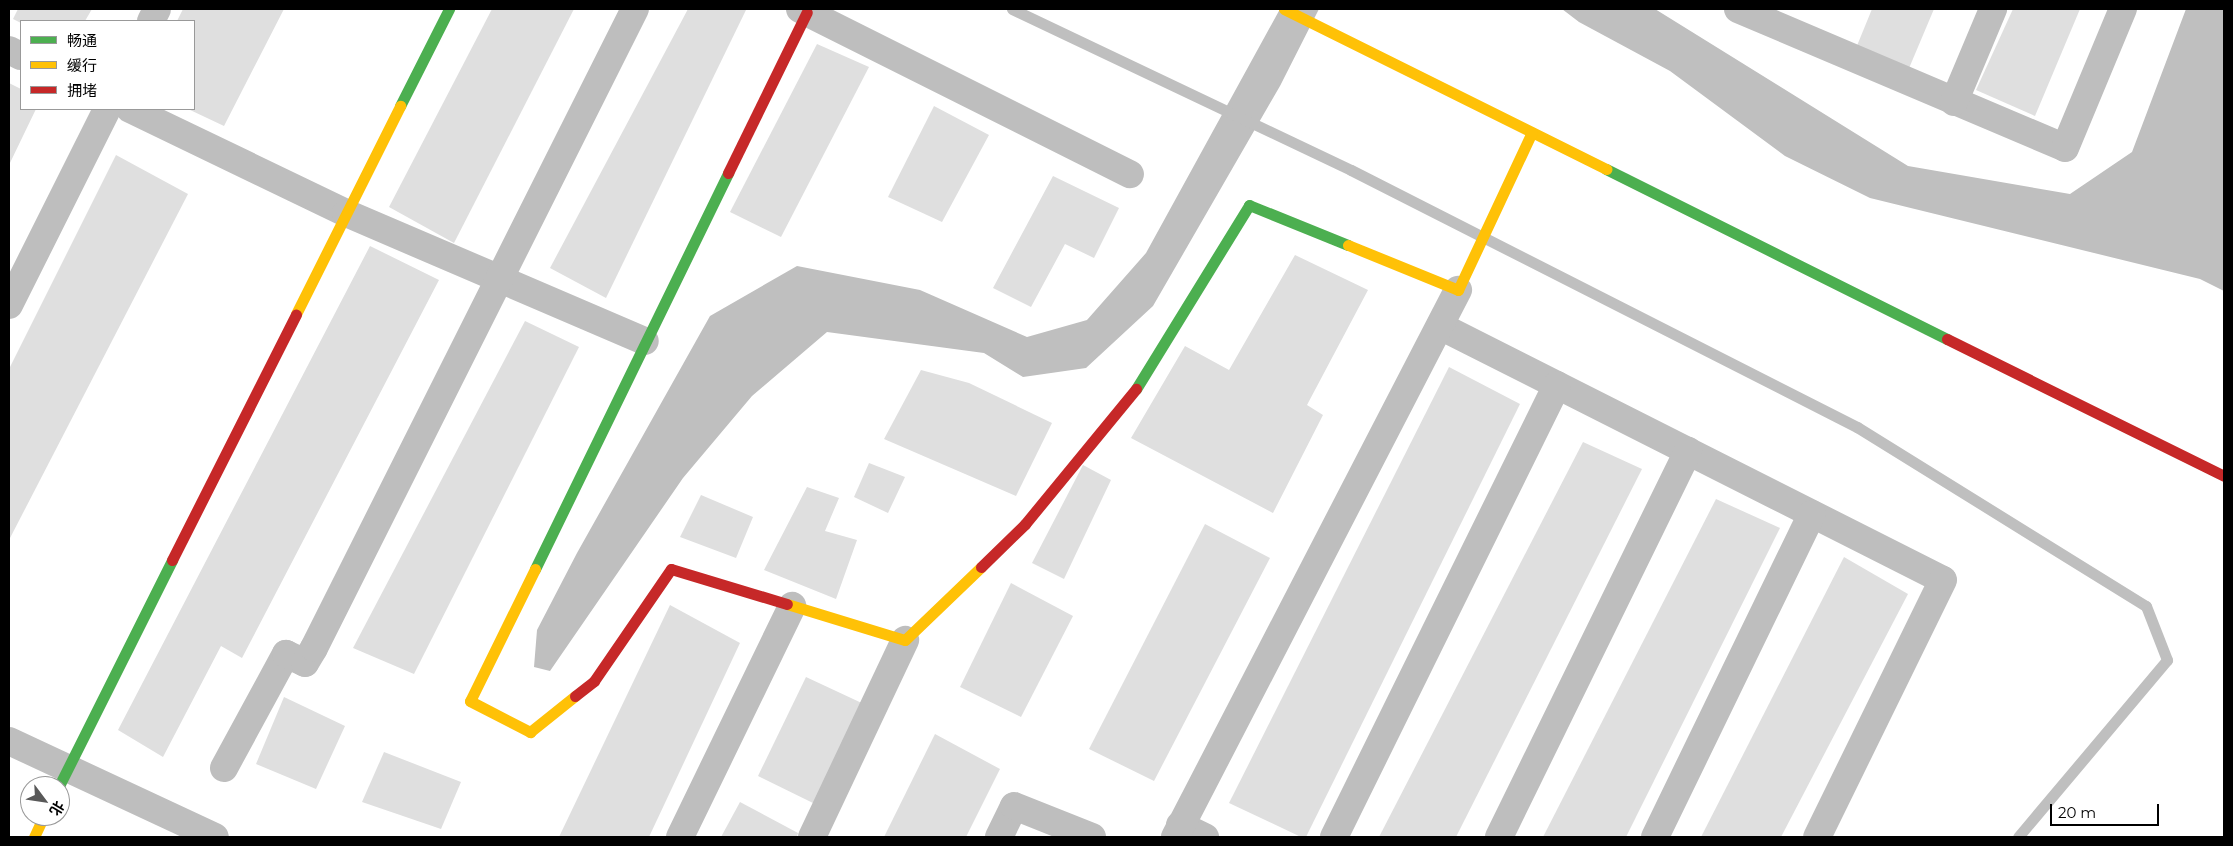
<!DOCTYPE html>
<meta charset="utf-8">
<style>
body{margin:0}
#map{position:relative;width:2233px;height:846px;overflow:hidden;background:#fff;font-family:Montserrat,"Noto Sans SC",sans-serif}
div>[style]{position:absolute}
[style*='--x']{left:calc(var(--x)*1px);top:calc(var(--y)*1px);width:calc(var(--w)*1px);rotate:calc(var(--a)*1deg)}
.water>*{inset:0;background:#bfbfbf}
.stream>*{height:11px;margin:-5.5px;padding:0 5.5px;transform-origin:5.5px;border-radius:5.5px;background:#bfbfbf}
.building>*{inset:0;background:#dfdfdf}
.street>*{height:28px;margin:-14px;padding:0 14px;transform-origin:14px;border-radius:14px;background:#bebebe}
.fast>*{height:11px;margin:-5.5px;padding:0 5.5px;transform-origin:5.5px;border-radius:5.5px;background:#4caf50}
.slow>*{height:11px;margin:-5.5px;padding:0 5.5px;transform-origin:5.5px;border-radius:5.5px;background:#ffc107}
.jam>*{height:11px;margin:-5.5px;padding:0 5.5px;transform-origin:5.5px;border-radius:5.5px;background:#c62828}
span{translate:-50% -50%;white-space:nowrap;text-align:center;line-height:1.15;-webkit-text-stroke:4px #fff;paint-order:stroke}
.frame{position:absolute;inset:0;border:10px solid #000;pointer-events:none}
.legend{position:absolute;left:20px;top:20px;width:175px;height:90px;box-sizing:border-box;background:#fff;border:1px solid #999;margin:0;padding:6px 9px;list-style:none;font-size:15px;color:#000}
.legend li{display:flex;align-items:center;gap:10px;height:25px}
.legend b{width:25px;border:1px solid #999}
.north{position:absolute;left:20px;top:776px;width:50px;height:50px;box-sizing:border-box;background:#fff;border:1px solid #999;border-radius:50%;rotate:121deg;font-size:14px;font-weight:700;line-height:20px;text-align:center;color:#000}
.north::after{content:'';display:block;margin:auto;width:18px;height:22px;background:#595959;clip-path:polygon(50% 0,100% 100%,50% 72%,0 100%)}
.scale{position:absolute;left:2050px;top:804px;width:109px;height:22px;box-sizing:border-box;border:2px solid #000;border-top:0;padding-left:6px;font-size:15px;line-height:18px;white-space:nowrap;color:#000;-webkit-text-stroke:4px #fff;paint-order:stroke}
</style>
<div id="map">
<div class="water">
<div style="clip-path:polygon(1280px 9px,1319px 9px,1280px 86px,1153px 306px,1086px 368px,1023px 377px,984px 353px,827px 332px,752px 396px,683px 478px,550px 671px,534px 667px,537px 630px,577px 553px,710px 316px,797px 266px,920px 290px,1027px 337px,1087px 320px,1146px 253px)"></div>
<div style="clip-path:polygon(1562px 9px,1655px 9px,1908px 166px,2070px 194px,2132px 152px,2186px 9px,2224px 9px,2224px 291px,2200px 279px,1870px 198px,1785px 156px,1670px 71px,1579px 22px)"></div>
</div>
<div class="stream">
<div style="--x:1012;--y:9;--w:375;--a:25.4"></div>
<div style="--x:1351;--y:170;--w:568;--a:26.93"></div>
<div style="--x:1857;--y:427;--w:340;--a:31.8"></div>
<div style="--x:2146;--y:606;--w:58;--a:68.7"></div>
<div style="--x:2167;--y:660;--w:231;--a:130.1"></div>
</div>
<div class="building">
<div style="clip-path:polygon(18px 9px,92px 9px,85px 21px,21px 23px,13px 19px)"></div>
<div style="clip-path:polygon(183px 9px,284px 9px,224px 126px,188px 109px,194px 109px,194px 21px,177px 21px)"></div>
<div style="clip-path:polygon(492px 9px,574px 9px,454px 243px,389px 207px)"></div>
<div style="clip-path:polygon(688px 9px,746px 10px,606px 298px,550px 268px)"></div>
<div style="clip-path:polygon(1872px 9px,1934px 9px,1907px 73px,1854px 53px)"></div>
<div style="clip-path:polygon(2013px 9px,2080px 9px,2035px 116px,1976px 90px)"></div>
<div style="clip-path:polygon(817px 44px,869px 67px,781px 237px,730px 212px)"></div>
<div style="clip-path:polygon(9px 83px,21px 89px,21px 109px,36px 109px,9px 165px)"></div>
<div style="clip-path:polygon(934px 106px,989px 135px,942px 222px,888px 197px)"></div>
<div style="clip-path:polygon(116px 155px,188px 194px,9px 540px,9px 369px)"></div>
<div style="clip-path:polygon(1053px 176px,1119px 208px,1094px 258px,1065px 244px,1031px 307px,993px 288px)"></div>
<div style="clip-path:polygon(370px 246px,439px 280px,242px 658px,221px 646px,163px 757px,118px 730px)"></div>
<div style="clip-path:polygon(1295px 255px,1368px 290px,1307px 405px,1323px 415px,1273px 513px,1131px 438px,1185px 346px,1229px 370px)"></div>
<div style="clip-path:polygon(525px 321px,579px 347px,414px 674px,353px 648px)"></div>
<div style="clip-path:polygon(1449px 367px,1520px 404px,1306px 837px,1301px 837px,1229px 803px)"></div>
<div style="clip-path:polygon(921px 370px,969px 383px,1052px 423px,1016px 496px,884px 439px)"></div>
<div style="clip-path:polygon(1583px 442px,1642px 469px,1456px 837px,1379px 837px)"></div>
<div style="clip-path:polygon(869px 463px,905px 477px,888px 513px,854px 497px)"></div>
<div style="clip-path:polygon(1083px 465px,1111px 480px,1064px 579px,1032px 563px)"></div>
<div style="clip-path:polygon(807px 487px,839px 498px,825px 531px,857px 540px,836px 599px,764px 570px)"></div>
<div style="clip-path:polygon(701px 495px,753px 517px,736px 558px,680px 537px)"></div>
<div style="clip-path:polygon(1716px 499px,1780px 528px,1626px 837px,1543px 837px)"></div>
<div style="clip-path:polygon(1205px 524px,1270px 558px,1154px 781px,1089px 749px)"></div>
<div style="clip-path:polygon(1844px 557px,1908px 594px,1781px 837px,1701px 837px)"></div>
<div style="clip-path:polygon(1011px 583px,1073px 616px,1021px 717px,960px 687px)"></div>
<div style="clip-path:polygon(670px 605px,740px 643px,649px 837px,559px 837px)"></div>
<div style="clip-path:polygon(806px 677px,866px 705px,815px 804px,758px 776px)"></div>
<div style="clip-path:polygon(284px 697px,345px 726px,316px 789px,256px 764px)"></div>
<div style="clip-path:polygon(935px 734px,1000px 769px,966px 837px,884px 837px)"></div>
<div style="clip-path:polygon(384px 752px,461px 782px,441px 829px,362px 802px)"></div>
<div style="clip-path:polygon(740px 802px,798px 833px,797px 837px,721px 837px)"></div>
</div>
<div class="street">
<div style="--x:800;--y:9;--w:369;--a:26.6"></div>
<div style="--x:1738;--y:9;--w:355;--a:23"></div>
<div style="--x:2065;--y:148;--w:151;--a:-67.4"></div>
<div style="--x:151;--y:21;--w:13;--a:-63"></div>
<div style="--x:9;--y:50;--w:13;--a:27"></div>
<div style="--x:1954;--y:102;--w:101;--a:-67.2"></div>
<div style="--x:130;--y:109;--w:240;--a:25.7"></div>
<div style="--x:346;--y:213;--w:325;--a:23.2"></div>
<div style="--x:9;--y:305;--w:219;--a:-63.4"></div>
<div style="--x:1440;--y:326;--w:563;--a:26.79"></div>
<div style="--x:1943;--y:580;--w:286;--a:116.1"></div>
<div style="--x:9;--y:741;--w:227;--a:25"></div>
<div style="--x:224;--y:768;--w:130;--a:-61.5"></div>
<div style="--x:286;--y:654;--w:21;--a:25"></div>
<div style="--x:305;--y:663;--w:17;--a:-59"></div>
<div style="--x:314;--y:648;--w:715;--a:-63.33"></div>
<div style="--x:1180;--y:825;--w:28;--a:26"></div>
<div style="--x:680;--y:837;--w:257;--a:-64.1"></div>
<div style="--x:812;--y:837;--w:218;--a:-64.7"></div>
<div style="--x:999;--y:837;--w:34;--a:-64"></div>
<div style="--x:1014;--y:806;--w:84;--a:21.7"></div>
<div style="--x:1175;--y:837;--w:616;--a:-62.64"></div>
<div style="--x:1334;--y:837;--w:504;--a:-63.74"></div>
<div style="--x:1499;--y:837;--w:430;--a:-63.9"></div>
<div style="--x:1655;--y:837;--w:359;--a:-64.1"></div>
</div>
<div class="fast">
<div style="--x:400;--y:106;--w:109;--a:-63.2"></div>
<div style="--x:1606;--y:169;--w:381;--a:26.5"></div>
<div style="--x:1136;--y:389;--w:216;--a:-58.4"></div>
<div style="--x:1249;--y:205;--w:107;--a:22"></div>
<div style="--x:535;--y:569;--w:441;--a:-64"></div>
<div style="--x:59;--y:786;--w:253;--a:-63.4"></div>
</div>
<div class="slow">
<div style="--x:1284;--y:9;--w:360;--a:26.4"></div>
<div style="--x:1348;--y:245;--w:119;--a:22.2"></div>
<div style="--x:1458;--y:290;--w:174;--a:-64.9"></div>
<div style="--x:296;--y:314;--w:233;--a:-63.4"></div>
<div style="--x:535;--y:569;--w:147;--a:116.2"></div>
<div style="--x:470;--y:701;--w:68;--a:27.3"></div>
<div style="--x:530;--y:732;--w:58;--a:-38.7"></div>
<div style="--x:787;--y:604;--w:123;--a:17"></div>
<div style="--x:905;--y:640;--w:105;--a:-43.8"></div>
<div style="--x:34;--y:837;--w:23;--a:-65"></div>
</div>
<div class="jam">
<div style="--x:728;--y:173;--w:179;--a:-63.9"></div>
<div style="--x:1947;--y:339;--w:309;--a:26.3"></div>
<div style="--x:172;--y:560;--w:275;--a:-63.2"></div>
<div style="--x:981;--y:567;--w:62;--a:-44.3"></div>
<div style="--x:1025;--y:524;--w:175;--a:-50.6"></div>
<div style="--x:575;--y:696;--w:24;--a:-38"></div>
<div style="--x:594;--y:681;--w:136;--a:-55.5"></div>
<div style="--x:671;--y:569;--w:121;--a:16.8"></div>
</div>
<div class="frame"></div>
<ul class="legend">
<li><b style="height:6px;background:#4caf50"></b>畅通</li>
<li><b style="height:6px;background:#ffc107"></b>缓行</li>
<li><b style="height:6px;background:#c62828"></b>拥堵</li>
</ul>
<div class="north">北</div>
<div class="scale">20 m</div>
</div>
